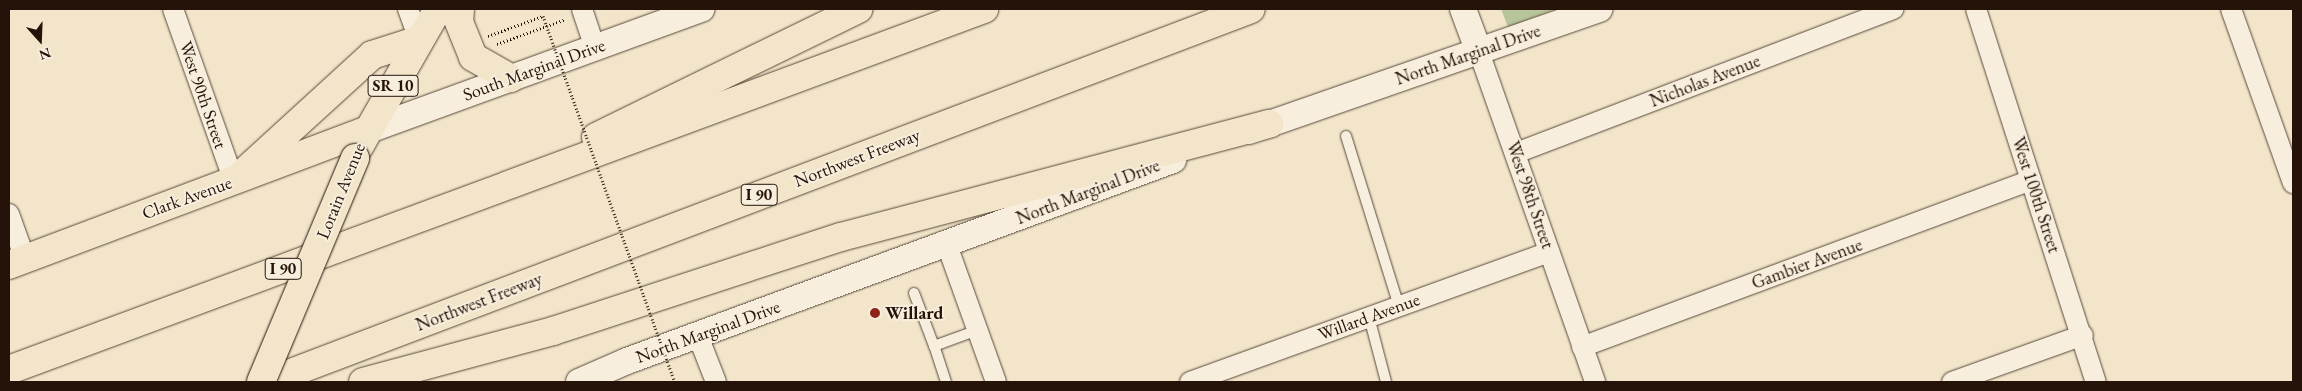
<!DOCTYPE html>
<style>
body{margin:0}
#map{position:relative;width:2302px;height:391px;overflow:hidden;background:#f2e5ca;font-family:"EB Garamond",serif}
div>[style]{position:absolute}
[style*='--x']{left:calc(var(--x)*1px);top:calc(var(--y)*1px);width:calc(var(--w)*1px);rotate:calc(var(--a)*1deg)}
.green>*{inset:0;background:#b6c59a}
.path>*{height:3px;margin-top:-1.5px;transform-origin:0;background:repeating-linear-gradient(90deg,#25130a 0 1px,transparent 0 3.5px)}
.roads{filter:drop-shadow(0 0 1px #58483a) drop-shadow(0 0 1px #58483a)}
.service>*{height:10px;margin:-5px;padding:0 5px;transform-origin:5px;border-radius:5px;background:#f7eedd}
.minor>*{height:20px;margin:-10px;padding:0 10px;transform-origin:10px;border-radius:10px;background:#f7eedd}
.tertiary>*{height:26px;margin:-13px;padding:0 13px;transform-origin:13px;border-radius:13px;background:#f7eedd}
.primary>*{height:28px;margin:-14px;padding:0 14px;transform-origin:14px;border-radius:14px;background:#f2e5ca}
.motorway>*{height:28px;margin:-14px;padding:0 14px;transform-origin:14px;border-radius:14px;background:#f2e5ca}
.path-bridge>*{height:3px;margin-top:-1.5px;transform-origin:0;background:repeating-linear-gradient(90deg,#25130a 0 1px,transparent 0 3.5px)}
.bridges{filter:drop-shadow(0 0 1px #25130a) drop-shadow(0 0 1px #25130a)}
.primary-bridge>*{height:28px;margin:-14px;padding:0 14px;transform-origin:14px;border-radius:14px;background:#f2e5ca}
.dots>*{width:14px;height:14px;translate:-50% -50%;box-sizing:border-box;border:2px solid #f7eedd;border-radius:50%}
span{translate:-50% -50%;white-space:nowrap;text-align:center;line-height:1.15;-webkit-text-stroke:4px #f7eedd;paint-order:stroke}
.shield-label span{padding:1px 4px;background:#f7eedd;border:1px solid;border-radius:4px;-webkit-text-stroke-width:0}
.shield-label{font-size:16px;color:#25130a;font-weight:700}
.street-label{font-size:18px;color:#25130a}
.poi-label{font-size:18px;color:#25130a;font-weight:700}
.left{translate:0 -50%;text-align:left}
.frame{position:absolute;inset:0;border:10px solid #25130a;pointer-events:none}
.north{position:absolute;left:15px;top:15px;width:50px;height:50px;-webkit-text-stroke:4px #f7eedd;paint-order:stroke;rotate:160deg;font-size:14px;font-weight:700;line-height:20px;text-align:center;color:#25130a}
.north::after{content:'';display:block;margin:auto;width:18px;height:22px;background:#25130a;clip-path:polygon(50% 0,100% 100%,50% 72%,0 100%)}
</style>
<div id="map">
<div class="green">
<div style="clip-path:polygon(1501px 9px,1556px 9px,1508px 27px)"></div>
</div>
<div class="path">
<div style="--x:488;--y:36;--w:59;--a:-20"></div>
<div style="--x:497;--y:44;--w:73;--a:-19.9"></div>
</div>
<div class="roads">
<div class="service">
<div style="--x:1346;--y:136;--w:178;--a:72.7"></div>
<div style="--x:914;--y:293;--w:57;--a:69.3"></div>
<div style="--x:1369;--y:317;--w:67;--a:75.3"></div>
<div style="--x:946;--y:382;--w:38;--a:-108"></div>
<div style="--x:934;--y:346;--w:47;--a:-20"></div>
</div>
<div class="minor">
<div style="--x:173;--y:9;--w:182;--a:70.5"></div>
<div style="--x:408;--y:9;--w:33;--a:70"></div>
<div style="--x:582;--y:9;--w:41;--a:71.6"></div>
<div style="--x:1976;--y:9;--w:392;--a:72.2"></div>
<div style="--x:2231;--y:9;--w:185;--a:70.4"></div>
<div style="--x:1479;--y:52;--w:350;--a:70.6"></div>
<div style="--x:1516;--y:153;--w:404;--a:-20.9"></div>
<div style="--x:9;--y:214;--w:48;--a:70.4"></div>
<div style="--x:947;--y:245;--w:145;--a:70.3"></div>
<div style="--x:698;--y:336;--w:49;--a:68.6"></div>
<div style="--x:1582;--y:347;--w:479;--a:-20.4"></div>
<div style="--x:1190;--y:382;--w:382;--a:-19.9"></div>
<div style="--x:1952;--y:382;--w:139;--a:-19.7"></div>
</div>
<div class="tertiary">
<div style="--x:1463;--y:9;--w:46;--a:69.6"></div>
<div style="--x:366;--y:131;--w:357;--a:-20"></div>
<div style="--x:1249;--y:131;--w:371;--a:-19.2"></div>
<div style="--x:579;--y:382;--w:52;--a:-23.6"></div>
<div style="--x:627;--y:361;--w:582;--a:-20.21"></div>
</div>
<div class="primary">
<div style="--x:460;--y:9;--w:13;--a:94"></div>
<div style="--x:459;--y:22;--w:38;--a:68"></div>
<div style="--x:473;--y:57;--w:43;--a:29.6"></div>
<div style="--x:359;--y:147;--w:159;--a:-60.2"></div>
<div style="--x:244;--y:172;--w:173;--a:-42.4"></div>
<div style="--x:372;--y:55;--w:49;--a:-17.7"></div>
<div style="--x:9;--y:265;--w:381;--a:-20.6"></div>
</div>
<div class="motorway">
<div style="--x:596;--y:137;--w:292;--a:-26"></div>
<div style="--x:9;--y:370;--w:1040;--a:-20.32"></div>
<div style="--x:267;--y:382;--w:1052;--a:-20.76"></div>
<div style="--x:363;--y:382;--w:197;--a:-15"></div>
<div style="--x:553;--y:331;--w:303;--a:-18.1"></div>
<div style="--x:841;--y:237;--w:443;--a:-14.8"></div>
</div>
</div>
<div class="path-bridge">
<div style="--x:543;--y:16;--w:389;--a:70.2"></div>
</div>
<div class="bridges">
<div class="primary-bridge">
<div style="--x:261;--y:382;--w:243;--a:-67.2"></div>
</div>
</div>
<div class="dots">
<div style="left:875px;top:313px;background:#8f2418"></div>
</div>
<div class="shield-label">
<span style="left:393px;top:86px">SR 10</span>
<span style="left:759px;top:195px">I 90</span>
<span style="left:283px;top:269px">I 90</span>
</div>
<div class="street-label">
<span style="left:1468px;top:55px;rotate:-19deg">North Marginal Drive</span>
<span style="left:534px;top:70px;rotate:-20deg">South Marginal Drive</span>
<span style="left:1705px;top:81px;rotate:-21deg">Nicholas Avenue</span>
<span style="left:203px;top:95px;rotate:71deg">West 90th Street</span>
<span style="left:857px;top:158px;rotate:-21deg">Northwest Freeway</span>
<span style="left:341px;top:191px;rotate:-68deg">Lorain Avenue</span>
<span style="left:1088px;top:192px;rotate:-21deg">North Marginal Drive</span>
<span style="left:1530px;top:195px;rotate:71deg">West 98th Street</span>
<span style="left:2036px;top:195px;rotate:72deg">West 100th Street</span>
<span style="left:187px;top:198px;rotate:-20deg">Clark Avenue</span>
<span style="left:1807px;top:264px;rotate:-20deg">Gambier Avenue</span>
<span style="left:479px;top:302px;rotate:-21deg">Northwest Freeway</span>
<span style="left:1369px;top:317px;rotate:-20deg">Willard Avenue</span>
<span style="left:708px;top:332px;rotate:-20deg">North Marginal Drive</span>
</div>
<div class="poi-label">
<span class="left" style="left:885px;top:313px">Willard</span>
</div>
<div class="frame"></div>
<div class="north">N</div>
</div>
